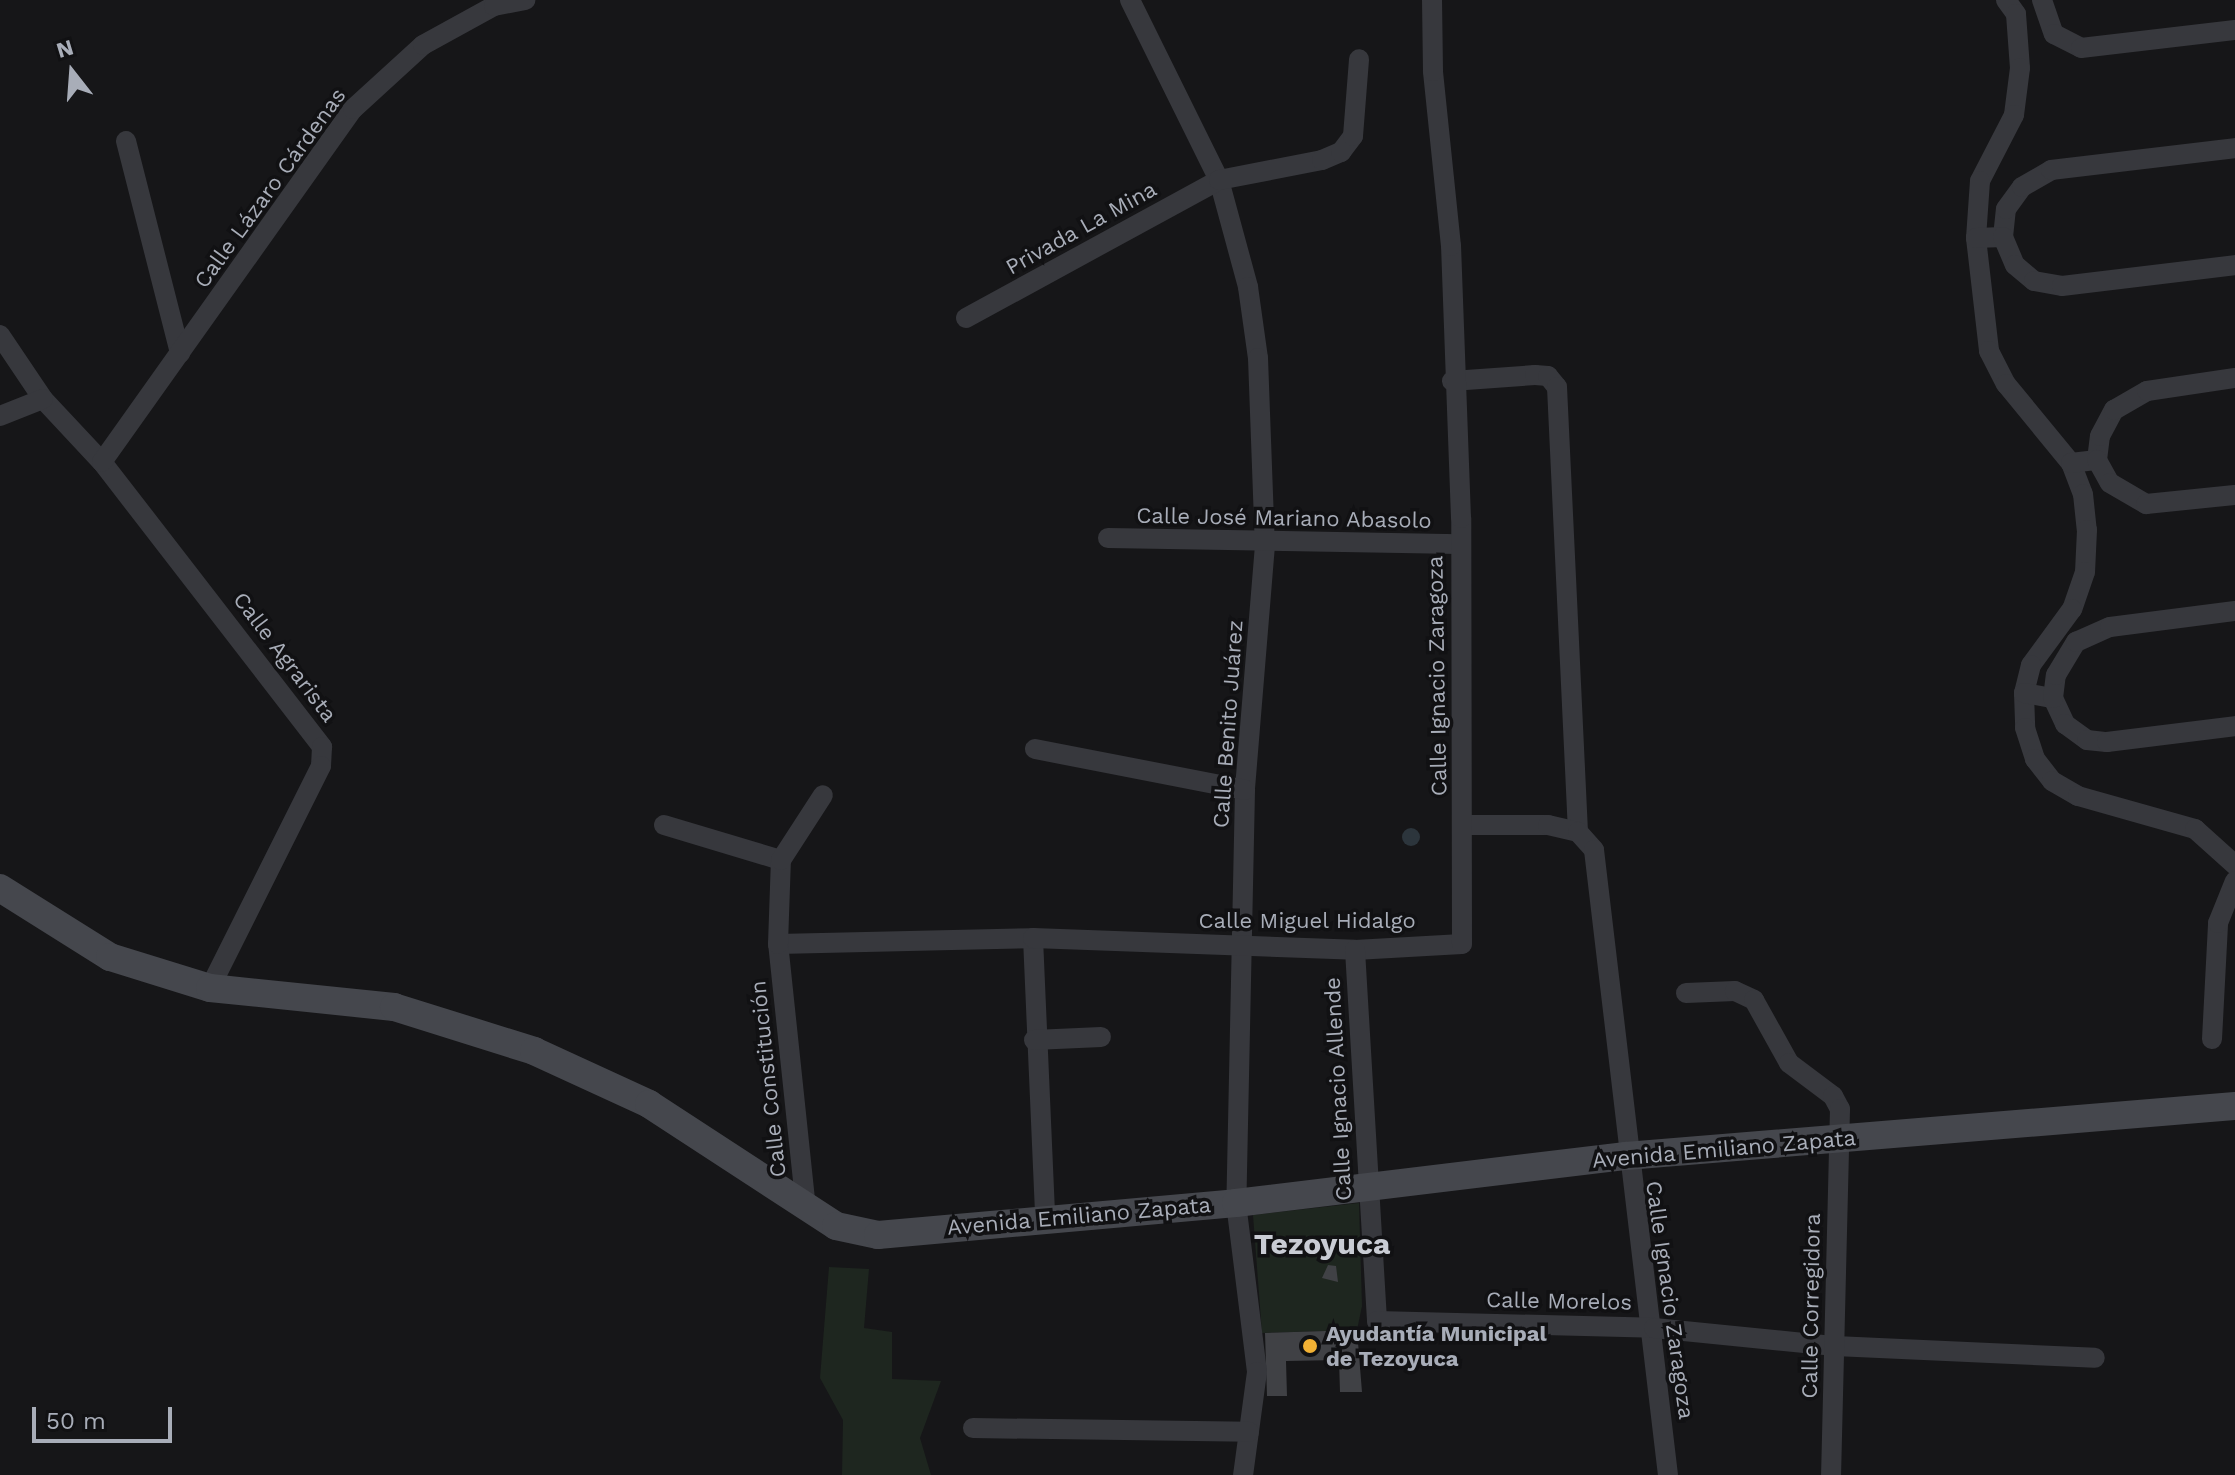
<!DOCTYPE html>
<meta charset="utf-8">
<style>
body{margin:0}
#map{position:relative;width:2235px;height:1475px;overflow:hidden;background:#161618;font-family:"Work Sans",sans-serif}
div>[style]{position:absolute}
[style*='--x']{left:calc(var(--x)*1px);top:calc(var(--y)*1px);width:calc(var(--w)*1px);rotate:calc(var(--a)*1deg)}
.green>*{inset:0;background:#1e261f}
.water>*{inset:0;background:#2c353c}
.round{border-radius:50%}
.building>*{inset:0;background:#404145}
.street>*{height:20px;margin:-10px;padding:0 10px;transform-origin:10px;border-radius:10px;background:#37383d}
.secondary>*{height:28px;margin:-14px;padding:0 14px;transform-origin:14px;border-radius:14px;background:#45474d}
.dots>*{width:22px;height:22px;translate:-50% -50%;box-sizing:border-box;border:4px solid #111113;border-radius:50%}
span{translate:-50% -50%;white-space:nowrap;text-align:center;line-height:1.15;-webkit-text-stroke:7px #111113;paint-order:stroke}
.street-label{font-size:22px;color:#a8adb8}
.poi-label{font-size:22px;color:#a8adb8;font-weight:700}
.left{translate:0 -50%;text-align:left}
.district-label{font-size:30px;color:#c9ccd4;font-weight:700}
.north{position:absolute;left:32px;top:32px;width:80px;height:80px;-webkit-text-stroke:6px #111113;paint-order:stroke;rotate:343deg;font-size:22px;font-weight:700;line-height:32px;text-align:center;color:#a8adb8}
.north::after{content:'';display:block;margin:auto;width:28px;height:36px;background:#a8adb8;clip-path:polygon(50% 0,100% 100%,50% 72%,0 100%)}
.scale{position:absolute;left:32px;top:1407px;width:140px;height:36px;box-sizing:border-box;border:4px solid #a8adb8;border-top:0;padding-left:10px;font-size:24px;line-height:28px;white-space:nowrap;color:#a8adb8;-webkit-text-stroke:6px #111113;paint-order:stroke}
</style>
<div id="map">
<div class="green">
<div style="clip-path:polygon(1359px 1203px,1362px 1306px,1357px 1330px,1262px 1333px,1253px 1215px)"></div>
<div style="clip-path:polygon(829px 1267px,869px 1269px,864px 1328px,892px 1332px,892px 1379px,941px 1381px,920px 1438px,931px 1475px,842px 1475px,843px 1420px,820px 1378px)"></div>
</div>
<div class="water">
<div class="round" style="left:1402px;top:828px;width:18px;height:18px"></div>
</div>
<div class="building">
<div style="clip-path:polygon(1328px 1265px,1336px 1266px,1338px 1282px,1322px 1278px)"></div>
<div style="clip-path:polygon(1357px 1330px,1362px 1392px,1340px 1392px,1339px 1360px,1286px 1361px,1287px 1396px,1267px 1396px,1265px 1333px)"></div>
</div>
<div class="street">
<div style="--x:1130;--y:0;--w:201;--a:63.7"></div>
<div style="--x:1219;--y:180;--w:111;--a:74.8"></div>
<div style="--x:1248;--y:287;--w:72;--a:82"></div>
<div style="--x:1258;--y:358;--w:187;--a:87.9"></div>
<div style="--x:1265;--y:545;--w:246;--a:94.7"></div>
<div style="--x:1245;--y:790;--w:413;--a:91.2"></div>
<div style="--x:1236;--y:1203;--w:170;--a:82.9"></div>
<div style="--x:1257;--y:1372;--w:104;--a:97.7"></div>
<div style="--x:2006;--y:0;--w:17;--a:54"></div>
<div style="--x:2016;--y:14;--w:54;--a:85.8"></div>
<div style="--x:2020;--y:68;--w:47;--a:97.3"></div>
<div style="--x:2014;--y:115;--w:74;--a:117.3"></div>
<div style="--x:1980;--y:181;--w:57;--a:94"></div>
<div style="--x:1976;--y:238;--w:114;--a:83.4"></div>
<div style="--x:1989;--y:351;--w:37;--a:63"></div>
<div style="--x:2006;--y:384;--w:102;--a:50.6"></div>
<div style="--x:2071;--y:463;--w:33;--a:69"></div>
<div style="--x:2083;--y:494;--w:36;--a:84"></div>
<div style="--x:2087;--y:530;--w:42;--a:92.7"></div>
<div style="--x:2085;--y:572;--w:39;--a:109"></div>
<div style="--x:2072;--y:609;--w:69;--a:126.2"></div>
<div style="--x:2031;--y:665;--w:29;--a:104"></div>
<div style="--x:2024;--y:693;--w:35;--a:88"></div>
<div style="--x:2025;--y:728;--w:33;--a:72"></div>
<div style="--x:2035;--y:759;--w:28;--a:52"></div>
<div style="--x:2052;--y:781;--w:30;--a:30"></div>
<div style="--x:2078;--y:796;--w:122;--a:15.8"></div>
<div style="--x:2195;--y:829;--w:54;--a:42"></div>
<div style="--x:2042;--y:0;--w:36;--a:71"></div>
<div style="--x:2054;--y:34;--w:30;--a:27"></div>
<div style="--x:2081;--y:48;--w:155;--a:-6.7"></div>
<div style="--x:126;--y:141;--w:219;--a:75.7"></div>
<div style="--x:2003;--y:237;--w:28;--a:-84"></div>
<div style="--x:2006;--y:209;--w:27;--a:-54"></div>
<div style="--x:2022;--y:187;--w:34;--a:-30"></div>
<div style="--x:2051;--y:170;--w:185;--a:-6.8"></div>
<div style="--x:1976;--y:238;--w:27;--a:-2"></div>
<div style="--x:2003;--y:237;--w:30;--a:67"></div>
<div style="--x:2015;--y:265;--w:25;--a:40"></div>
<div style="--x:2034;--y:281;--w:28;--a:10"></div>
<div style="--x:2062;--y:286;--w:174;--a:-6.9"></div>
<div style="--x:966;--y:318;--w:288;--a:-28.6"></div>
<div style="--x:1219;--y:180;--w:105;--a:-11"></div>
<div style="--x:1322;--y:160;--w:21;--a:-23"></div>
<div style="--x:1341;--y:152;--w:20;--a:-53"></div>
<div style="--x:1353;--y:136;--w:77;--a:-85.5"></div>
<div style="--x:0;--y:335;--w:77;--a:56.1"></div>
<div style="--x:43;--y:399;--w:86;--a:46.9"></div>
<div style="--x:102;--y:462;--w:360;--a:52.3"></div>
<div style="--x:322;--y:747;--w:19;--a:93"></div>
<div style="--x:321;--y:766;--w:248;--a:116.6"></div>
<div style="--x:1452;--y:381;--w:83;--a:-4.1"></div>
<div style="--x:1535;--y:375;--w:13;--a:4"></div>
<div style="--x:1548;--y:376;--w:14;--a:51"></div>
<div style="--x:1557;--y:387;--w:445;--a:87.3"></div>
<div style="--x:0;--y:416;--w:46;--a:-21.6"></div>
<div style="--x:2097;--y:460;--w:24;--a:-83"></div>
<div style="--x:2100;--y:436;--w:30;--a:-62"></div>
<div style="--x:2114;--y:410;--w:38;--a:-30"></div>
<div style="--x:2147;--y:391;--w:89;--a:-8.4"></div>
<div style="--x:102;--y:462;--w:433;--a:-54.6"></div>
<div style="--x:353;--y:109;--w:95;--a:-42.4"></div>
<div style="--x:423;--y:45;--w:81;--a:-28.8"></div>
<div style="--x:494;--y:6;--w:32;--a:-11"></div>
<div style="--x:2071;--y:463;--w:26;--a:-7"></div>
<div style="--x:2097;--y:460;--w:26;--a:61"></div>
<div style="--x:2110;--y:483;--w:42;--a:30.3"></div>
<div style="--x:2146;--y:504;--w:89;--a:-5.8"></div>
<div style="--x:1108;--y:538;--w:351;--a:1"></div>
<div style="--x:2024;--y:693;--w:29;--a:10"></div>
<div style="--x:2053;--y:698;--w:29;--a:65"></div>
<div style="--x:2065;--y:724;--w:27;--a:36"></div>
<div style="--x:2087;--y:740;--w:20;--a:6"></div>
<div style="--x:2107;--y:742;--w:129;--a:-7.1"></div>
<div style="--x:2053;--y:698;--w:23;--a:-83"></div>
<div style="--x:2056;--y:675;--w:39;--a:-59"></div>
<div style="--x:2076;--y:642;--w:37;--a:-24"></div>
<div style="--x:2110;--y:627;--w:126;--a:-7.3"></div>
<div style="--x:1035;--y:749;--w:214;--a:11"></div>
<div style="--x:664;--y:825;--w:122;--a:16.7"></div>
<div style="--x:1464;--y:825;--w:84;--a:0"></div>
<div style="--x:1548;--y:825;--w:31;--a:13"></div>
<div style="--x:1578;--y:832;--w:24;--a:48"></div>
<div style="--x:1594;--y:850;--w:629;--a:83.25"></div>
<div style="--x:1033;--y:938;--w:279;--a:87.5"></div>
<div style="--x:778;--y:944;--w:255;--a:-1.3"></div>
<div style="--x:1033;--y:938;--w:322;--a:2.1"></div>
<div style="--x:1355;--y:950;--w:107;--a:-3.2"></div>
<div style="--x:1462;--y:944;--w:426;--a:-90.1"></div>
<div style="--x:1461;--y:518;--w:272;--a:-92.1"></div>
<div style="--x:1451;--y:246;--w:176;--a:-95.9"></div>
<div style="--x:1433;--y:71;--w:71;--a:-90.8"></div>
<div style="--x:1355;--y:950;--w:372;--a:86.6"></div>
<div style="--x:1377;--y:1321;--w:277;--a:1.4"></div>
<div style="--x:1654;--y:1328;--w:182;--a:5.7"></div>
<div style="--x:1835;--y:1346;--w:260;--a:2.6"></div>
<div style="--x:1686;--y:993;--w:49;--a:-2.3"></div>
<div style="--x:1735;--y:991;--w:21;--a:25"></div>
<div style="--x:1754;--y:1000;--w:72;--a:60.9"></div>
<div style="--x:1789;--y:1063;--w:55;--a:36.9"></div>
<div style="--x:1833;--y:1096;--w:15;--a:62"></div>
<div style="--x:1840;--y:1109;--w:366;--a:91.4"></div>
<div style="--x:2212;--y:1039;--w:116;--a:-87"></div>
<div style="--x:2218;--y:923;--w:45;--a:-68"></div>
<div style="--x:1034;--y:1040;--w:67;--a:-2.6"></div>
<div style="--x:806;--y:1209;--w:266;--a:-96"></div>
<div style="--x:778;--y:944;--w:84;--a:-88"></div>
<div style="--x:781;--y:860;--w:77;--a:-57.1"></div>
<div style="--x:973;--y:1428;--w:276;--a:0.8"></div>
</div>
<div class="secondary">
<div style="--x:0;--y:888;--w:130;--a:32.1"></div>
<div style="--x:110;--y:957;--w:105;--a:17.2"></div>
<div style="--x:210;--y:988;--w:185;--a:5.9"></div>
<div style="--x:394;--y:1007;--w:147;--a:17.4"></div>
<div style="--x:534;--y:1051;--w:127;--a:24.7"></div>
<div style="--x:649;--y:1104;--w:223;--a:33.1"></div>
<div style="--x:836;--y:1226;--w:43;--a:12.1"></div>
<div style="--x:878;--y:1235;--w:359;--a:-5.1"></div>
<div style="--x:1236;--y:1203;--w:393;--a:-6.9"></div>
<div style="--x:1626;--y:1156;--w:611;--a:-4.69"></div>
</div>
<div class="dots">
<div style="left:1310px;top:1346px;background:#f2b134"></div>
</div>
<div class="street-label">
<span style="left:270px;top:188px;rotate:-54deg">Calle Lázaro Cárdenas</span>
<span style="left:1081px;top:228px;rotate:-29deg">Privada La Mina</span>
<span style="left:1284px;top:518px;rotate:1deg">Calle José Mariano Abasolo</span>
<span style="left:285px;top:657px;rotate:53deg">Calle Agrarista</span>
<span style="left:1437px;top:676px;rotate:-91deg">Calle Ignacio Zaragoza</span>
<span style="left:1228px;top:724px;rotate:-86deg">Calle Benito Juárez</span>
<span style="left:1307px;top:921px">Calle Miguel Hidalgo</span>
<span style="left:768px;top:1079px;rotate:-96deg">Calle Constitución</span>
<span style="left:1338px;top:1089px;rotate:-93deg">Calle Ignacio Allende</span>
<span style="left:1724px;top:1149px;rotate:-5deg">Avenida Emiliano Zapata</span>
<span style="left:1079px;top:1216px;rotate:-5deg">Avenida Emiliano Zapata</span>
<span style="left:1670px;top:1300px;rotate:82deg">Calle Ignacio Zaragoza</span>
<span style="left:1559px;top:1301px;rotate:1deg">Calle Morelos</span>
<span style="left:1811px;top:1306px;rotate:-89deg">Calle Corregidora</span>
</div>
<div class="poi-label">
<span class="left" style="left:1326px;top:1346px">Ayudantía Municipal<br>de Tezoyuca</span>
</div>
<div class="district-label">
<span style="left:1322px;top:1244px">Tezoyuca</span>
</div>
<div class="north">N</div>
<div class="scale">50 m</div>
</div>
